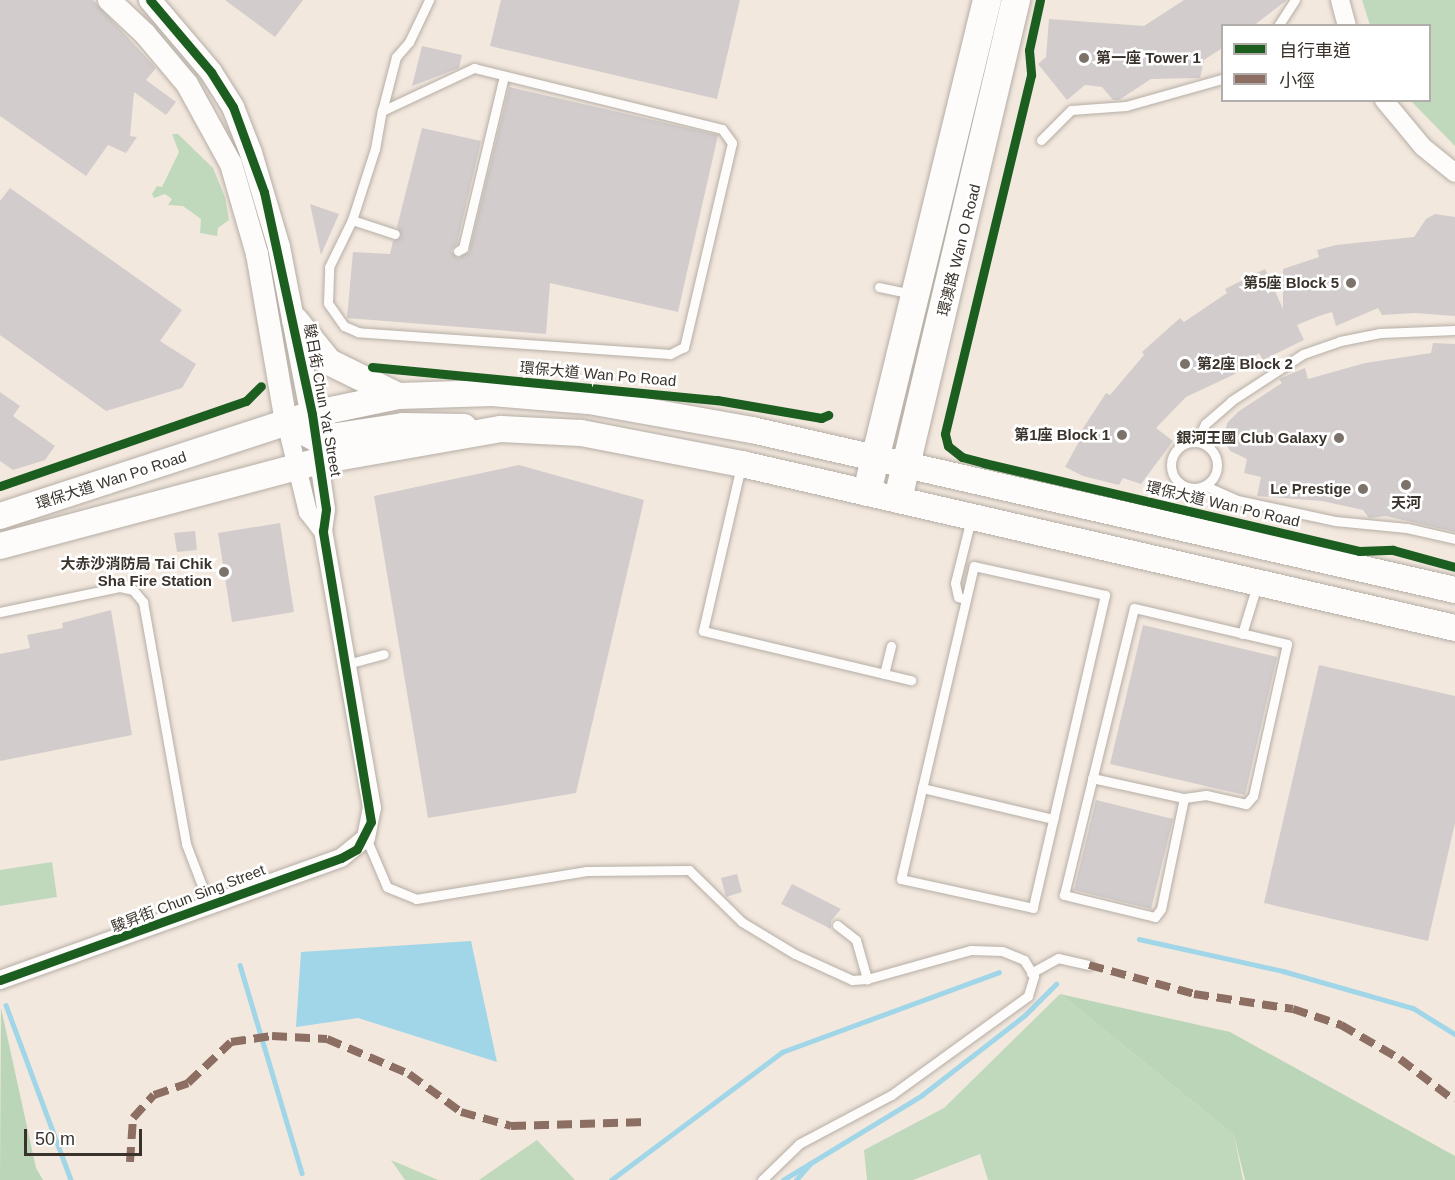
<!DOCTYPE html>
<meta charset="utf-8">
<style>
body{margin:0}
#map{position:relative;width:1455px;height:1180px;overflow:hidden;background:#f3e8de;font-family:Helvetica,"Noto Sans TC",sans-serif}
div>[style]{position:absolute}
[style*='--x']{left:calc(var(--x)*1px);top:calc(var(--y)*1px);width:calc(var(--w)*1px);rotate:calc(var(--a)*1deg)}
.green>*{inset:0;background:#c0d9bc}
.forest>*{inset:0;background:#bad5b7}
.water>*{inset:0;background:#a0d6e7}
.stream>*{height:4.5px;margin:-2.25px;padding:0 2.25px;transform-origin:2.25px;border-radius:2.25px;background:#a0d6e7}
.building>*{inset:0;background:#d2cccc}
.roads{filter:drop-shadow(0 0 2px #b5aea6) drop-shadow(0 0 2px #b5aea6)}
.service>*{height:9px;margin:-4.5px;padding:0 4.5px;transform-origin:4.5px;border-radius:4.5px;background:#fdfcfa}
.service>.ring{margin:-4.5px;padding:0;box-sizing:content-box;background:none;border:9px solid #fdfcfa;border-radius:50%}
.minor>*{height:18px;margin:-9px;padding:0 9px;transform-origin:9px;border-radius:9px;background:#fdfcfa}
.tertiary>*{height:22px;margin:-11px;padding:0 11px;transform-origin:11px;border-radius:11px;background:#fdfcfa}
.secondary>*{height:26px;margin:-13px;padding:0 13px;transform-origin:13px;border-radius:13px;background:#fdfcfa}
.primary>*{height:28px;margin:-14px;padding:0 14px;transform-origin:14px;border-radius:14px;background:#fdfcfa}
.quiet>*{height:8px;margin-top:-4px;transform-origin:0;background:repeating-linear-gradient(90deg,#8d6e63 0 15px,transparent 0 23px)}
.cycleway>*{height:9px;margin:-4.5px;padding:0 4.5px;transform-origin:4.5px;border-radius:4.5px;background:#1b5e20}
.dots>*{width:16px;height:16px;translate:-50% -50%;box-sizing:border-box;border:3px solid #fff;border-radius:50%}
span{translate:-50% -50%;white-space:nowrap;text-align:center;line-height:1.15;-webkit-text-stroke:5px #fff;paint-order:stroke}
.poi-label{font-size:15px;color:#3a332c;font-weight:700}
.left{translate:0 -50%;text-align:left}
.right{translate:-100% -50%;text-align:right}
.street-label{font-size:15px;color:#3a332c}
.legend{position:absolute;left:1221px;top:24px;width:210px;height:78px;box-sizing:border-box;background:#fff;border:2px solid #b0adab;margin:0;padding:8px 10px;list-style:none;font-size:18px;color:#3a332c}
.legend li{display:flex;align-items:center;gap:12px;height:30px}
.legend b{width:30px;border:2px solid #b0adab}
.scale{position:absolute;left:24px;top:1129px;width:118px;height:27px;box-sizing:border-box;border:3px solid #3a332c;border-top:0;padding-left:8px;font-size:18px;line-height:21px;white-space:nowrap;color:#3a332c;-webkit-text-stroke:4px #fff;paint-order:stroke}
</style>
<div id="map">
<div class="green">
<div style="clip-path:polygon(1362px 0,1455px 0,1455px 146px,1411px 101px,1430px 100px,1430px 26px,1370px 25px)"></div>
<div style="clip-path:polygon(172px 134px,178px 134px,213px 168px,225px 197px,229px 220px,218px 228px,217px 236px,200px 233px,201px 219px,183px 206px,168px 205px,172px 199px,165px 194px,154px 198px,152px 194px,157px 186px,162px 187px,179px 152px)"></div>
<div style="clip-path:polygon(52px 862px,57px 897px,0 906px,0 870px)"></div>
<div style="clip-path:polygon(1060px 994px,1234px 1135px,1243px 1180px,988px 1180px,980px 1154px,913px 1180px,867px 1180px,864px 1150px,944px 1108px)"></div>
<div style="clip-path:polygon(537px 1140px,575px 1180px,479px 1180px)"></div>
<div style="clip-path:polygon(391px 1160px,438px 1180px,405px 1180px)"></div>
</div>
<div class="forest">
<div style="clip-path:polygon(1060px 994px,1230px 1032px,1455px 1156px,1455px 1180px,1245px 1180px,1234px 1135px)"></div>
<div style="clip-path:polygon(1px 1008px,36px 1168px,43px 1180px,0 1180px)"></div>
</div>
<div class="water">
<div style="clip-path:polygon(471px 941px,497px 1062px,358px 1018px,296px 1027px,301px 952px)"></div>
</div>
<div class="stream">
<div style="--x:1139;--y:939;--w:148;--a:12.5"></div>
<div style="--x:1283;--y:971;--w:135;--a:15.9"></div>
<div style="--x:1413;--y:1008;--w:49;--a:31.8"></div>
<div style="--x:240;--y:965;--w:217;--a:73.4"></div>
<div style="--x:6;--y:1005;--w:187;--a:69.6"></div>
<div style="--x:611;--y:1180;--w:214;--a:-36.8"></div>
<div style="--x:782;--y:1052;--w:231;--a:-20.2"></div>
<div style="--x:783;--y:1180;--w:163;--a:-31.4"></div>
<div style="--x:922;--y:1095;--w:130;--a:-37.8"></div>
<div style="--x:1025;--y:1015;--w:44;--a:-45"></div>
<div style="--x:796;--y:1180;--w:21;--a:-49"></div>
</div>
<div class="building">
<div style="clip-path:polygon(0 0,93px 0,156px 68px,146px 80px,176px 102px,166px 115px,134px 92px,130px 136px,137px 137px,126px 153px,108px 145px,86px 176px,0 116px)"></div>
<div style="clip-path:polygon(225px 0,303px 0,275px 37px)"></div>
<div style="clip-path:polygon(501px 0,740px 0,717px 99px,490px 46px)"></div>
<div style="clip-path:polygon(1184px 0,1287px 0,1253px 26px,1222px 26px,1222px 48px,1204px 60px,1200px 78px,1151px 79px,1119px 100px,1113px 100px,1102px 87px,1085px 85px,1067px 100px,1038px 64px,1046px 57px,1049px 19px,1144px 26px)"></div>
<div style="clip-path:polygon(422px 46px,462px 55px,459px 68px,412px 86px)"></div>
<div style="clip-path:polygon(509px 87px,718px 135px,678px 312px,550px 283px,546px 334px,347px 318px,353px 252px,390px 254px,393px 241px,401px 237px,397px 227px,422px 128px,481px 141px,457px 244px,451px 251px,458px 258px,469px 252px)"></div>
<div style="clip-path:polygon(10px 188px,182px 310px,160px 341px,196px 364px,182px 388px,106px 411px,0 335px,0 201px)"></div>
<div style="clip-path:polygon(310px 204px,339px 214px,321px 255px)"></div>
<div style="clip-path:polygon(1435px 214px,1455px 217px,1455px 316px,1415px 313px,1382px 315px,1378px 308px,1336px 326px,1332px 312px,1319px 316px,1297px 325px,1304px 340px,1263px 360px,1259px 353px,1235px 374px,1186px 397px,1156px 428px,1173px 441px,1141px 484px,1123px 478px,1119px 485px,1083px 476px,1065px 467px,1081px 438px,1078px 436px,1106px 393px,1110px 395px,1144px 355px,1142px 352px,1180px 318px,1184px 322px,1227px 293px,1225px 289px,1265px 269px,1283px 309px,1283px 269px,1319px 257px,1317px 250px,1336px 245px,1414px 237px,1426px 219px)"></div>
<div style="clip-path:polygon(1433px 343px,1455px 344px,1455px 532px,1386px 516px,1369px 518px,1363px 510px,1322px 501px,1257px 496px,1261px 477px,1244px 473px,1247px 459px,1230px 451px,1224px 440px,1227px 423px,1239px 411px,1282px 383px,1279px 379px,1305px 368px,1308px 379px,1365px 363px,1431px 353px)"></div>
<div style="clip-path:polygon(0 392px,20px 406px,13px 416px,55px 446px,45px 460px,13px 470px,0 461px)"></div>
<div style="clip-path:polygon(519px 465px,644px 500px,576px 793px,428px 818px,374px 496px)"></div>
<div style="clip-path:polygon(280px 523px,294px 612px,232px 622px,218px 533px)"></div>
<div style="clip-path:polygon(195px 531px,197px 550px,177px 552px,174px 533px)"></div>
<div style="clip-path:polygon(111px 610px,132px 735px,0 761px,0 654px,30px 648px,27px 635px,63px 628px,62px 623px)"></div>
<div style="clip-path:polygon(1143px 625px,1277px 657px,1245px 795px,1110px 764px)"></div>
<div style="clip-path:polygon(1319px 665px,1455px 696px,1455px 823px,1428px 941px,1264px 903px)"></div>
<div style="clip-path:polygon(1096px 800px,1173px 819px,1151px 909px,1074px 890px)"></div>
<div style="clip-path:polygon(737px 874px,742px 892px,726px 897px,721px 878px)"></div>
<div style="clip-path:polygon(792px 884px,841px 909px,831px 921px,831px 929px,781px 904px)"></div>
</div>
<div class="roads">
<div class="service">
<div style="--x:1278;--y:26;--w:31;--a:-57"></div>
<div style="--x:382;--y:111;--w:102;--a:-25.1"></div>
<div style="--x:474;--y:68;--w:255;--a:13.8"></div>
<div style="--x:722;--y:129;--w:17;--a:54"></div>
<div style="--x:732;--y:143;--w:210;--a:103.2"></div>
<div style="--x:684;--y:347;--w:16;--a:153"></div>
<div style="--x:670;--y:354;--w:313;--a:-176"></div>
<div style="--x:358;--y:332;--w:15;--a:-157"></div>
<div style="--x:344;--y:326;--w:28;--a:-125"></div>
<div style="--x:328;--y:303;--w:36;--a:-88"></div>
<div style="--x:329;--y:267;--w:52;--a:-63.9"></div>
<div style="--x:352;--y:220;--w:75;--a:-72.1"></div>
<div style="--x:375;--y:149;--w:39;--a:-80"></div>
<div style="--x:382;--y:111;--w:56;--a:-75.5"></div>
<div style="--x:396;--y:57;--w:20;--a:-49"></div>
<div style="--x:409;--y:42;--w:47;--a:-64.5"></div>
<div style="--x:1041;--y:140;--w:42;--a:-45"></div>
<div style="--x:1071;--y:110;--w:55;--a:-4.2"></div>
<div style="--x:1126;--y:106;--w:100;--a:-15.7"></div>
<div style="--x:352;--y:220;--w:45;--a:18"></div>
<div style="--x:458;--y:251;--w:6;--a:-31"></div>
<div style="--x:463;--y:248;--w:177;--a:-76.6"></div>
<div style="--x:879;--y:287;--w:35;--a:12"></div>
<div style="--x:1197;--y:441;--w:19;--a:-65"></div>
<div style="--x:1205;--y:424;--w:35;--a:-41"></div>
<div style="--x:1231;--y:401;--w:86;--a:-33.1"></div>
<div style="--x:1303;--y:354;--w:39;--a:-19"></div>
<div style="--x:1340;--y:341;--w:41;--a:-11.3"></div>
<div style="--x:1380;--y:333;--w:75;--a:-2.3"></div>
<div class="ring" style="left:1171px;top:442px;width:37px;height:37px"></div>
<div style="--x:741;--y:466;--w:169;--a:103"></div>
<div style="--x:703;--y:631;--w:214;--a:13.3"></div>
<div style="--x:1206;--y:486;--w:34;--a:24"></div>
<div style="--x:1237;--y:500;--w:100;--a:12.1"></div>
<div style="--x:1335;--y:521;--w:72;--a:5.6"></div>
<div style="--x:1407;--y:528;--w:49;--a:12.9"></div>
<div style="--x:974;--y:566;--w:134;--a:12.5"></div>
<div style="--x:1105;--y:595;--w:321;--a:103"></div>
<div style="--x:1033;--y:908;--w:135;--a:-167.6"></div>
<div style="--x:901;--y:879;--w:321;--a:-76.9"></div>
<div style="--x:965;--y:599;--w:7;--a:-164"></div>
<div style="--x:958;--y:597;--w:14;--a:-102"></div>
<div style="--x:955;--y:583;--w:66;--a:-76"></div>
<div style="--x:0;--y:612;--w:123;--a:-11.8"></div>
<div style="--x:120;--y:587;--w:13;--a:13"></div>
<div style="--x:133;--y:590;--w:16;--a:50"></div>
<div style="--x:143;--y:602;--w:246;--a:79.9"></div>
<div style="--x:186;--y:844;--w:64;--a:69"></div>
<div style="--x:1242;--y:634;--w:51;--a:-73"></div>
<div style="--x:347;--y:664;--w:38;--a:-15"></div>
<div style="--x:884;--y:674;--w:29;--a:-76"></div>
<div style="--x:1092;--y:778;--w:94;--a:12.3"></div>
<div style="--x:1184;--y:798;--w:113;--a:101.7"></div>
<div style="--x:1161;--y:909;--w:10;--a:127"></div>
<div style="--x:1155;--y:917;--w:94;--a:-166.4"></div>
<div style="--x:1064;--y:895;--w:295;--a:-76.3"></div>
<div style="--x:1134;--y:608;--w:157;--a:13.2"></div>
<div style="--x:1287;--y:644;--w:156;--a:102.6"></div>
<div style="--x:1253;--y:796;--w:11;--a:131"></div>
<div style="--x:1246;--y:804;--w:41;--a:-167.3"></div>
<div style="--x:1206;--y:795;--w:22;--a:172"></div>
<div style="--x:922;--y:788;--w:135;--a:13.3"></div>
<div style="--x:366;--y:838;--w:53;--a:66.8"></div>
<div style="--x:387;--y:887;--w:31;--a:22"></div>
<div style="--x:416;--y:899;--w:173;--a:-9.3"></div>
<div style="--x:587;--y:871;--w:102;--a:-0.6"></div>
<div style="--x:689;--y:870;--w:74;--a:44.5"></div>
<div style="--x:742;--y:922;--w:62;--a:31.1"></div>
<div style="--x:795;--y:954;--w:63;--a:24.5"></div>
<div style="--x:852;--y:980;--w:15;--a:-4"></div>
<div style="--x:867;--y:979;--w:108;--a:-15.6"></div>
<div style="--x:971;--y:950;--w:31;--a:2"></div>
<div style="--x:1002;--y:951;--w:24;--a:22"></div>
<div style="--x:1024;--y:960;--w:19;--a:58"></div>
<div style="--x:1034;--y:976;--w:21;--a:107"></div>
<div style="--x:1028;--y:996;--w:169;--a:144.1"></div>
<div style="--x:891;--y:1095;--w:104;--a:152"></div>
<div style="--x:799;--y:1144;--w:52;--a:135.8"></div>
<div style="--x:837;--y:925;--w:24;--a:38"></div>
<div style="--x:856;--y:940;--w:41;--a:74.2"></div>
<div style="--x:1031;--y:973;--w:31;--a:-29"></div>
<div style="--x:1058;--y:958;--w:32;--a:13"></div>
</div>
<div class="minor">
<div style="--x:1340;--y:0;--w:27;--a:75"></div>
<div style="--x:1384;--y:100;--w:61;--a:50.3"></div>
<div style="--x:1423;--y:147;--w:41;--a:39.1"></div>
<div style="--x:286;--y:422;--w:93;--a:76.3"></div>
<div style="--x:308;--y:512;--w:24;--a:52"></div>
<div style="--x:0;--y:980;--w:362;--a:-19.7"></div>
<div style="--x:341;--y:858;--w:32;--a:-39"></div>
<div style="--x:366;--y:838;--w:31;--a:-79"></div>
<div style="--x:372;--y:808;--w:281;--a:-100"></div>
<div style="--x:323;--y:531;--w:22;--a:-82"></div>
<div style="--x:326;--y:509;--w:49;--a:-98.3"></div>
</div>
<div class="tertiary">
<div style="--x:109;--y:0;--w:50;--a:43.4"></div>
<div style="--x:145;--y:34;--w:65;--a:50"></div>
<div style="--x:187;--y:84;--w:91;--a:61.2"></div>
<div style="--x:231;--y:164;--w:94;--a:73.9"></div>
<div style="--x:257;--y:254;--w:170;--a:80.2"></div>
<div style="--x:150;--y:0;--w:94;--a:49.7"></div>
<div style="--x:211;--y:72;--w:41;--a:57.8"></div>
<div style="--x:233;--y:107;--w:49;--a:68.6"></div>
<div style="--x:251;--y:153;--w:98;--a:73.4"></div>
<div style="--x:279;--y:247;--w:188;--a:79"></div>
</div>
<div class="secondary">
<div style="--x:295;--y:320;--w:54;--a:51"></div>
<div style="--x:329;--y:362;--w:77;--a:26.2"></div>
<div style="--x:286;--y:422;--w:35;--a:29"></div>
<div style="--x:317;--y:439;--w:87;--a:-8.6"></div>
<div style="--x:403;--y:426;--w:61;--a:0.9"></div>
<div style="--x:0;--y:516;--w:328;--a:-18.1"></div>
<div style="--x:312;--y:414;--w:88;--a:-11.8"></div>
<div style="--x:398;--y:396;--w:94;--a:-1.8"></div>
<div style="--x:492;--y:393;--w:97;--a:4.7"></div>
<div style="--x:589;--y:401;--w:166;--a:10.1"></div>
<div style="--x:752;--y:430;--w:721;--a:12.82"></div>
<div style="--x:0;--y:546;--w:330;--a:-14.9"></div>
<div style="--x:319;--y:461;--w:185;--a:-10"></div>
<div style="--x:501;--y:429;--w:80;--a:2.9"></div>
<div style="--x:581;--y:433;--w:164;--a:10.9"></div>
<div style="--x:742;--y:464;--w:732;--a:12.95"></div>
</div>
<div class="primary">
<div style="--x:867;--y:492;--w:506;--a:-76.29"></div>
<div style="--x:898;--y:499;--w:513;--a:-76.7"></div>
</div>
</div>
<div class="quiet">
<div style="--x:1089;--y:965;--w:109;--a:15.4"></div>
<div style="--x:1194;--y:994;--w:100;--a:8.6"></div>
<div style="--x:1293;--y:1009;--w:51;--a:18.4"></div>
<div style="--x:1341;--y:1025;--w:68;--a:30"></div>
<div style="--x:1400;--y:1059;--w:69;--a:37.4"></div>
<div style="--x:130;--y:1162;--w:44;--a:-86.1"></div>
<div style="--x:133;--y:1118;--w:31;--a:-48"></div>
<div style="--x:154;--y:1095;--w:36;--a:-19"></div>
<div style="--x:188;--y:1083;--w:59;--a:-43.6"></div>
<div style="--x:231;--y:1042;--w:41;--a:-8.3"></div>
<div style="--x:272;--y:1036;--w:55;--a:3.1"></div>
<div style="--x:327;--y:1039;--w:89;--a:23.1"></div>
<div style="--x:409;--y:1074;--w:64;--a:36.2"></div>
<div style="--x:461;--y:1112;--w:52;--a:15.6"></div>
<div style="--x:511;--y:1126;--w:135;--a:-1.7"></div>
</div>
<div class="cycleway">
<div style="--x:1040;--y:0;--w:51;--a:102.4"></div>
<div style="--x:1029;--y:50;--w:25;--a:85"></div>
<div style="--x:1031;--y:75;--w:369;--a:103.5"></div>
<div style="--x:945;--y:434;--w:12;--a:76"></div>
<div style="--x:948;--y:446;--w:18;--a:38"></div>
<div style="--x:962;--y:457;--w:23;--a:15"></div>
<div style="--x:984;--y:463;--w:385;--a:13.2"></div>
<div style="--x:1359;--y:551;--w:34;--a:-2"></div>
<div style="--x:1393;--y:550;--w:64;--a:15.3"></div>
<div style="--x:372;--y:367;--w:347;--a:5.5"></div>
<div style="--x:717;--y:400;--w:106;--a:9.8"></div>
<div style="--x:821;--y:418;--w:8;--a:-23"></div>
<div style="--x:0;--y:486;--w:260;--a:-19.1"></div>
<div style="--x:246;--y:401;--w:21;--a:-45"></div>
<div style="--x:0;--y:980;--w:362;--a:-19.7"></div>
<div style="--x:341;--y:858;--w:18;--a:-29"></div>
<div style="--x:357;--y:849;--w:30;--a:-63"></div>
<div style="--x:371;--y:822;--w:295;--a:-99.4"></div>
<div style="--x:323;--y:531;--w:22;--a:-82"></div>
<div style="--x:326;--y:509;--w:96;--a:-98.4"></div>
<div style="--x:312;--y:414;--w:227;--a:-102.2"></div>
<div style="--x:264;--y:192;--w:90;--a:-110"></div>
<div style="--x:233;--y:107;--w:41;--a:-122.2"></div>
<div style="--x:211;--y:72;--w:94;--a:-130.3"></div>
</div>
<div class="dots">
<div style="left:1084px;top:58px;background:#7b726a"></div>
<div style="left:1351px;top:283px;background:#7b726a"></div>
<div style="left:1185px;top:364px;background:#7b726a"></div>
<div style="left:1122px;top:435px;background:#7b726a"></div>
<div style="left:1339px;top:438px;background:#7b726a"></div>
<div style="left:1406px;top:485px;background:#7b726a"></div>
<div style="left:1363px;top:489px;background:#7b726a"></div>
<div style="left:224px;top:572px;background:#7b726a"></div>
</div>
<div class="poi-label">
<span class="left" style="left:1096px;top:58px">第一座 Tower 1</span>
<span class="right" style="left:1339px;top:283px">第5座 Block 5</span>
<span class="left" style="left:1197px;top:364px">第2座 Block 2</span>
<span class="right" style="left:1110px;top:435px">第1座 Block 1</span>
<span class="right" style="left:1327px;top:438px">銀河王國 Club Galaxy</span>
<span class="right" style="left:1351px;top:489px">Le Prestige</span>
<span style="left:1406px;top:503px">天河</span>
<span class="right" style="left:212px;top:572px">大赤沙消防局 Tai Chik<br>Sha Fire Station</span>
</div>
<div class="street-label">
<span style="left:959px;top:250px;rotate:-76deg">環澳路 Wan O Road</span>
<span style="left:598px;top:374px;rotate:5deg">環保大道 Wan Po Road</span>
<span style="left:323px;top:400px;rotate:80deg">駿日街 Chun Yat Street</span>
<span style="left:111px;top:480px;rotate:-18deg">環保大道 Wan Po Road</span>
<span style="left:1223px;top:504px;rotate:13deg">環保大道 Wan Po Road</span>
<span style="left:188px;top:898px;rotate:-21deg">駿昇街 Chun Sing Street</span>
</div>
<ul class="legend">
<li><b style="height:8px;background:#1b5e20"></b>自行車道</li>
<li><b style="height:8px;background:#8d6e63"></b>小徑</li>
</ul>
<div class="scale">50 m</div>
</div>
